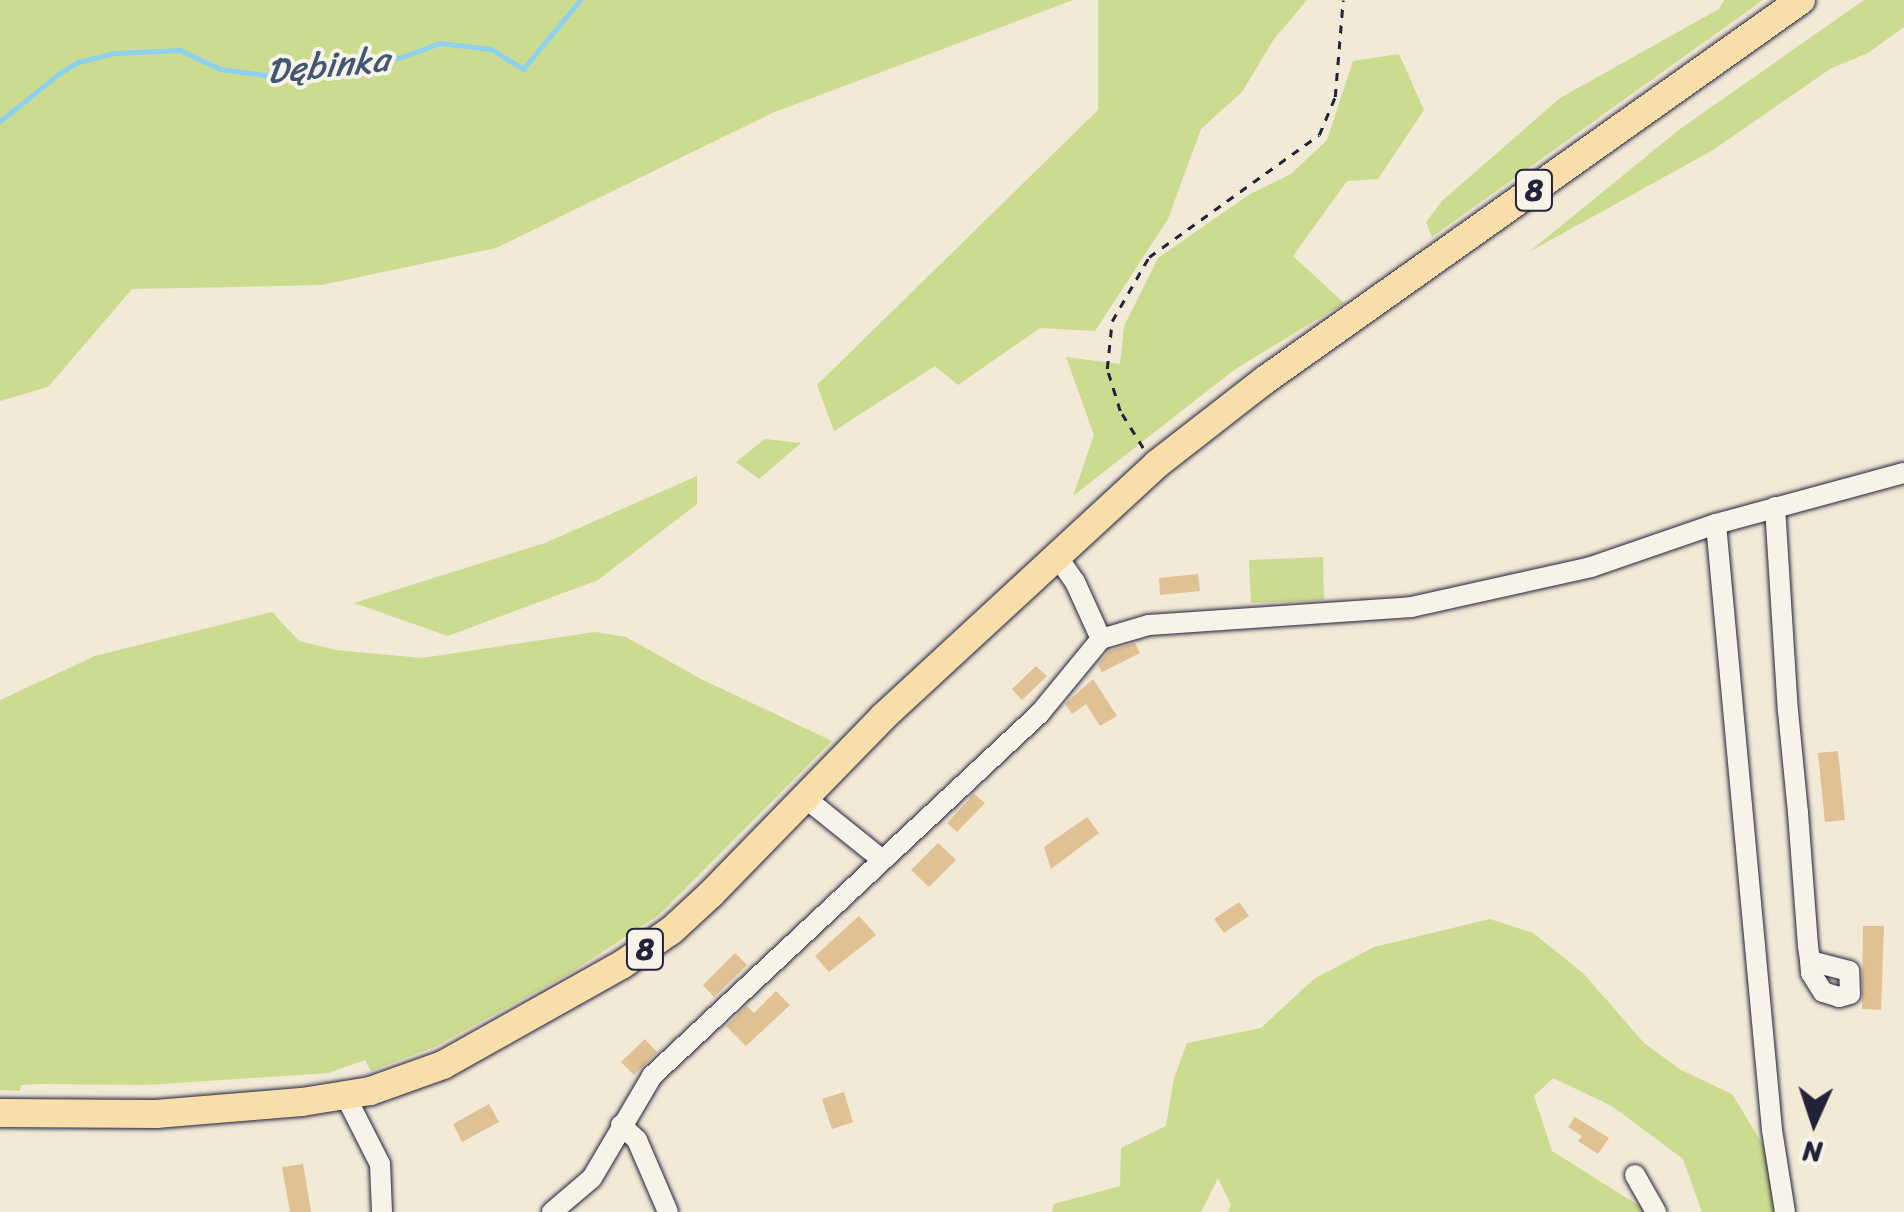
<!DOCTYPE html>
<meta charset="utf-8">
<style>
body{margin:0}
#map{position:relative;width:1904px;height:1212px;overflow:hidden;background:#f2e9d7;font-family:Sriracha,sans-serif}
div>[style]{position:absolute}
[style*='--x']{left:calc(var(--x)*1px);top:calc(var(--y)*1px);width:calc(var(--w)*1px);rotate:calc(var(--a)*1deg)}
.green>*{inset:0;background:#cbdb90}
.stream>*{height:5px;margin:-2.5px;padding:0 2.5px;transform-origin:2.5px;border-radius:2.5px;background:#8dd1ef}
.building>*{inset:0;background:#dfc193}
.path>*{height:2.5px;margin-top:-1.25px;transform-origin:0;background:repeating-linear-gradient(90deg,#22223b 0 8px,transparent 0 16px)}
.roads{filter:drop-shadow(0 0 2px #22223b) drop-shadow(0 0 2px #22223b)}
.minor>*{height:20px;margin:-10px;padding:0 10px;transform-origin:10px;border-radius:10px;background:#f7f3e8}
.highway>*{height:28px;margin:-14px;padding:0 14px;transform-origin:14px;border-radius:14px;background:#f8deab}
span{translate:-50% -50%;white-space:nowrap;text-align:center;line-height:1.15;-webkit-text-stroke:8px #f7f3e8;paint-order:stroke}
.shield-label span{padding:2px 8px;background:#f7f3e8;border:2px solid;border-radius:8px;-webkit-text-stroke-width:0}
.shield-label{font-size:30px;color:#22223b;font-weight:700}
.water-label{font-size:35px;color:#425771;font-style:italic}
.north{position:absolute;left:1764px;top:1072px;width:100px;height:100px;-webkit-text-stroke:8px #f7f3e8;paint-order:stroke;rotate:183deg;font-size:28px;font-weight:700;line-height:40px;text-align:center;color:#22223b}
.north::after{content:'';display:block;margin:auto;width:35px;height:45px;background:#22223b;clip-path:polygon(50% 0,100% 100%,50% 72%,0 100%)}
</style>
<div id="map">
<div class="green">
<div style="clip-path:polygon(0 0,1073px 0,772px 113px,496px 248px,322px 285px,132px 289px,48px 387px,0 401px)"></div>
<div style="clip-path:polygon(1098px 0,1307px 0,1274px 39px,1242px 92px,1201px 129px,1168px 219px,1095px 331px,1040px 328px,958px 385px,935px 366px,834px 431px,817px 385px,1098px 110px)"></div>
<div style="clip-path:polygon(1724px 0,1763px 0,1432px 237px,1426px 222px,1443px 200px,1560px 98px,1719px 9px)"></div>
<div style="clip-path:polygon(1864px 0,1904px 0,1904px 27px,1868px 53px,1830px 69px,1713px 150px,1529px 252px,1680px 129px)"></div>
<div style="clip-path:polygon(1399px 54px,1424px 110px,1378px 179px,1347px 181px,1293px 256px,1344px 303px,1234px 370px,1073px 496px,1094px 435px,1066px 357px,1120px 364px,1124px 326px,1158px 258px,1250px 194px,1291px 174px,1327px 140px,1353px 61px)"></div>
<div style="clip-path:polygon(765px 439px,801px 443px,759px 479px,736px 462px)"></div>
<div style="clip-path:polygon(697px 476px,697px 504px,598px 580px,448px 636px,354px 603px,545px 543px)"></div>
<div style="clip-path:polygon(1323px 557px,1324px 600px,1251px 603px,1249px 560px)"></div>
<div style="clip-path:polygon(272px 612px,299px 641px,336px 650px,422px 658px,595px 632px,626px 637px,699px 678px,832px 741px,659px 915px,570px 973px,435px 1047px,371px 1071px,365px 1060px,328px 1073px,146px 1085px,41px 1084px,21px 1085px,20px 1091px,0 1090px,0 700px,95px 656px)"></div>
<div style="clip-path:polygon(1490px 919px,1533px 933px,1584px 974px,1644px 1043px,1681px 1070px,1732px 1094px,1763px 1145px,1778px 1212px,1702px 1212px,1683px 1159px,1612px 1106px,1553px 1078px,1534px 1096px,1552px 1151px,1649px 1212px,1228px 1212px,1231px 1205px,1218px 1178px,1201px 1212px,1052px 1212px,1054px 1204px,1120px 1186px,1121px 1148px,1166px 1126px,1174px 1078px,1187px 1043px,1261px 1028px,1314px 979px,1374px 947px)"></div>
</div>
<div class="stream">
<div style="--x:0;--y:121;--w:78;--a:-38.8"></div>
<div style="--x:61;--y:72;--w:20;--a:-30"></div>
<div style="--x:78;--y:62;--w:38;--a:-14"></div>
<div style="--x:115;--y:53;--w:65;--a:-2.6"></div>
<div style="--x:180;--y:50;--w:44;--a:25.4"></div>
<div style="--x:220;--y:69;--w:45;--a:7.6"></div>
<div style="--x:265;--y:75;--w:32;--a:-20"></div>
<div style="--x:295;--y:64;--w:30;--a:12"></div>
<div style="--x:324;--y:70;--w:79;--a:-9.5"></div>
<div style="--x:402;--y:57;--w:40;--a:-20.2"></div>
<div style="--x:440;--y:43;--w:51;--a:6.7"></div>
<div style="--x:491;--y:49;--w:38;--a:32"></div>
<div style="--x:523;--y:69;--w:89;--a:-50.4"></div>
</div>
<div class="building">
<div style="clip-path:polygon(1198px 574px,1200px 591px,1160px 595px,1159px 578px)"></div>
<div style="clip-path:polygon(1135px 643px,1140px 653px,1102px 672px,1098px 665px,1109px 651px)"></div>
<div style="clip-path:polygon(1036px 666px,1047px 676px,1022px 700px,1012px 689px)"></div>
<div style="clip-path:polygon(1093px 679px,1117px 716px,1100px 726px,1086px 704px,1072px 714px,1065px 704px)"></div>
<div style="clip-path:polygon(1838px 751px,1845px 820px,1825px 822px,1818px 753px)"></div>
<div style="clip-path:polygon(974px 794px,985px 803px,957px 832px,947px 823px)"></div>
<div style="clip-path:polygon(1087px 817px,1099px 833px,1051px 869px,1044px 847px)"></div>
<div style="clip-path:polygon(938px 843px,956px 860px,929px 887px,911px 870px)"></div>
<div style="clip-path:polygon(1239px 902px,1249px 916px,1224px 933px,1214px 919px)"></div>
<div style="clip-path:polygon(859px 916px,876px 935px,829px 972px,815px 956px)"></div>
<div style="clip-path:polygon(1863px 926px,1884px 926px,1881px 1010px,1862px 1009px)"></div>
<div style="clip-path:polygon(735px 953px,747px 965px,714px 997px,703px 985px)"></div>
<div style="clip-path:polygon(776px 991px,790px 1005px,746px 1046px,726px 1026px,747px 1006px,754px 1013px)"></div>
<div style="clip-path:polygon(645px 1039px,657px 1052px,634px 1075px,621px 1062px)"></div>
<div style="clip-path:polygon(844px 1092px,853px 1122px,832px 1129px,822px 1099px)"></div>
<div style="clip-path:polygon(489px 1104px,499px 1122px,462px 1142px,453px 1124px)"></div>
<div style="clip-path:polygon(1575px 1117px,1609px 1138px,1598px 1154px,1578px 1141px,1582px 1136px,1568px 1127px)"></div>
<div style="clip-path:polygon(303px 1164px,311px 1212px,290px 1212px,282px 1167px)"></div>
</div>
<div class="path">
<div style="--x:1143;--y:448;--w:44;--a:-121.9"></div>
<div style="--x:1120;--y:411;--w:44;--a:-107.2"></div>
<div style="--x:1107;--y:369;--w:48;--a:-84.1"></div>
<div style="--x:1112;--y:321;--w:74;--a:-60"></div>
<div style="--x:1149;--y:257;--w:209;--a:-35.7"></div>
<div style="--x:1319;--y:135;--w:41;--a:-67.2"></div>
<div style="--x:1335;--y:97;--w:97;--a:-85.3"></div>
</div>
<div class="roads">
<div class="minor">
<div style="--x:1775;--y:507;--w:204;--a:86.4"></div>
<div style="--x:1788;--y:711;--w:102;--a:84.4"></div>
<div style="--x:1798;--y:813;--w:133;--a:85.7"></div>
<div style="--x:1808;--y:946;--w:15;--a:82"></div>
<div style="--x:1810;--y:961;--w:12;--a:85"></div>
<div style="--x:1811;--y:973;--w:22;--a:58"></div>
<div style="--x:1823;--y:992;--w:17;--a:17"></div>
<div style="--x:1839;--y:997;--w:11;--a:-15"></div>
<div style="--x:1850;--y:994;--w:23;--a:-92"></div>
<div style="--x:1849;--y:971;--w:40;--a:-165.6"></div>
<div style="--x:1716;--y:524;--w:609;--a:84.72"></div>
<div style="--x:1772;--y:1130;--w:83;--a:81"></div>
<div style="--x:1101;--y:639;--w:50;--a:-16.3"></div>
<div style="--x:1149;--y:625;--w:263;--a:-3.9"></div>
<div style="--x:1411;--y:607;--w:184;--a:-12.5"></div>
<div style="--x:1591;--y:567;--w:132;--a:-19"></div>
<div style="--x:1716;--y:524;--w:195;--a:-15.2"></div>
<div style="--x:804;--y:797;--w:97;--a:38.8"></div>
<div style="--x:346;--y:1097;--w:75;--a:63.1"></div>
<div style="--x:380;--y:1164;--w:48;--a:87.6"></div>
<div style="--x:621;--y:1125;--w:22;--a:43"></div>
<div style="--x:637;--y:1140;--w:78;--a:66.7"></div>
<div style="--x:1635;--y:1175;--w:43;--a:60.4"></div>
<div style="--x:552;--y:1212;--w:52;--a:-40.4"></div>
<div style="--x:592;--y:1178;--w:118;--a:-59.5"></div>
<div style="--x:652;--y:1076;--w:531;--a:-43.09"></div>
<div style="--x:1040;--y:713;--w:96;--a:-50.5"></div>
<div style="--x:1101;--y:639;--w:63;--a:-114.5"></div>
<div style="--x:1075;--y:582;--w:33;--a:-125"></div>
</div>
<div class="highway">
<div style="--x:0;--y:1113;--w:156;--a:0.4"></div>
<div style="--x:156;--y:1114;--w:146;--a:-4.7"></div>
<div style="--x:302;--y:1102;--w:69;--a:-9.2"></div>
<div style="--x:370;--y:1091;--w:77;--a:-19.6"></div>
<div style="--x:443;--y:1065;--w:206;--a:-29.3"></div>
<div style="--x:623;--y:964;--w:60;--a:-34.8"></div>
<div style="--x:672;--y:930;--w:53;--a:-42.7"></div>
<div style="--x:711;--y:894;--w:247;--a:-45.8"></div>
<div style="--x:883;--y:717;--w:373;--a:-42.7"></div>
<div style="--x:1157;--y:464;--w:137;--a:-37.9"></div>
<div style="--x:1265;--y:380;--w:657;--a:-35.33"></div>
</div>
</div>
<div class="shield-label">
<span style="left:1534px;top:190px">8</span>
<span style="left:645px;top:949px">8</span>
</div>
<div class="water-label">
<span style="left:328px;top:65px;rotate:-6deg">Dębinka</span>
</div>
<div class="north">N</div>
</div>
